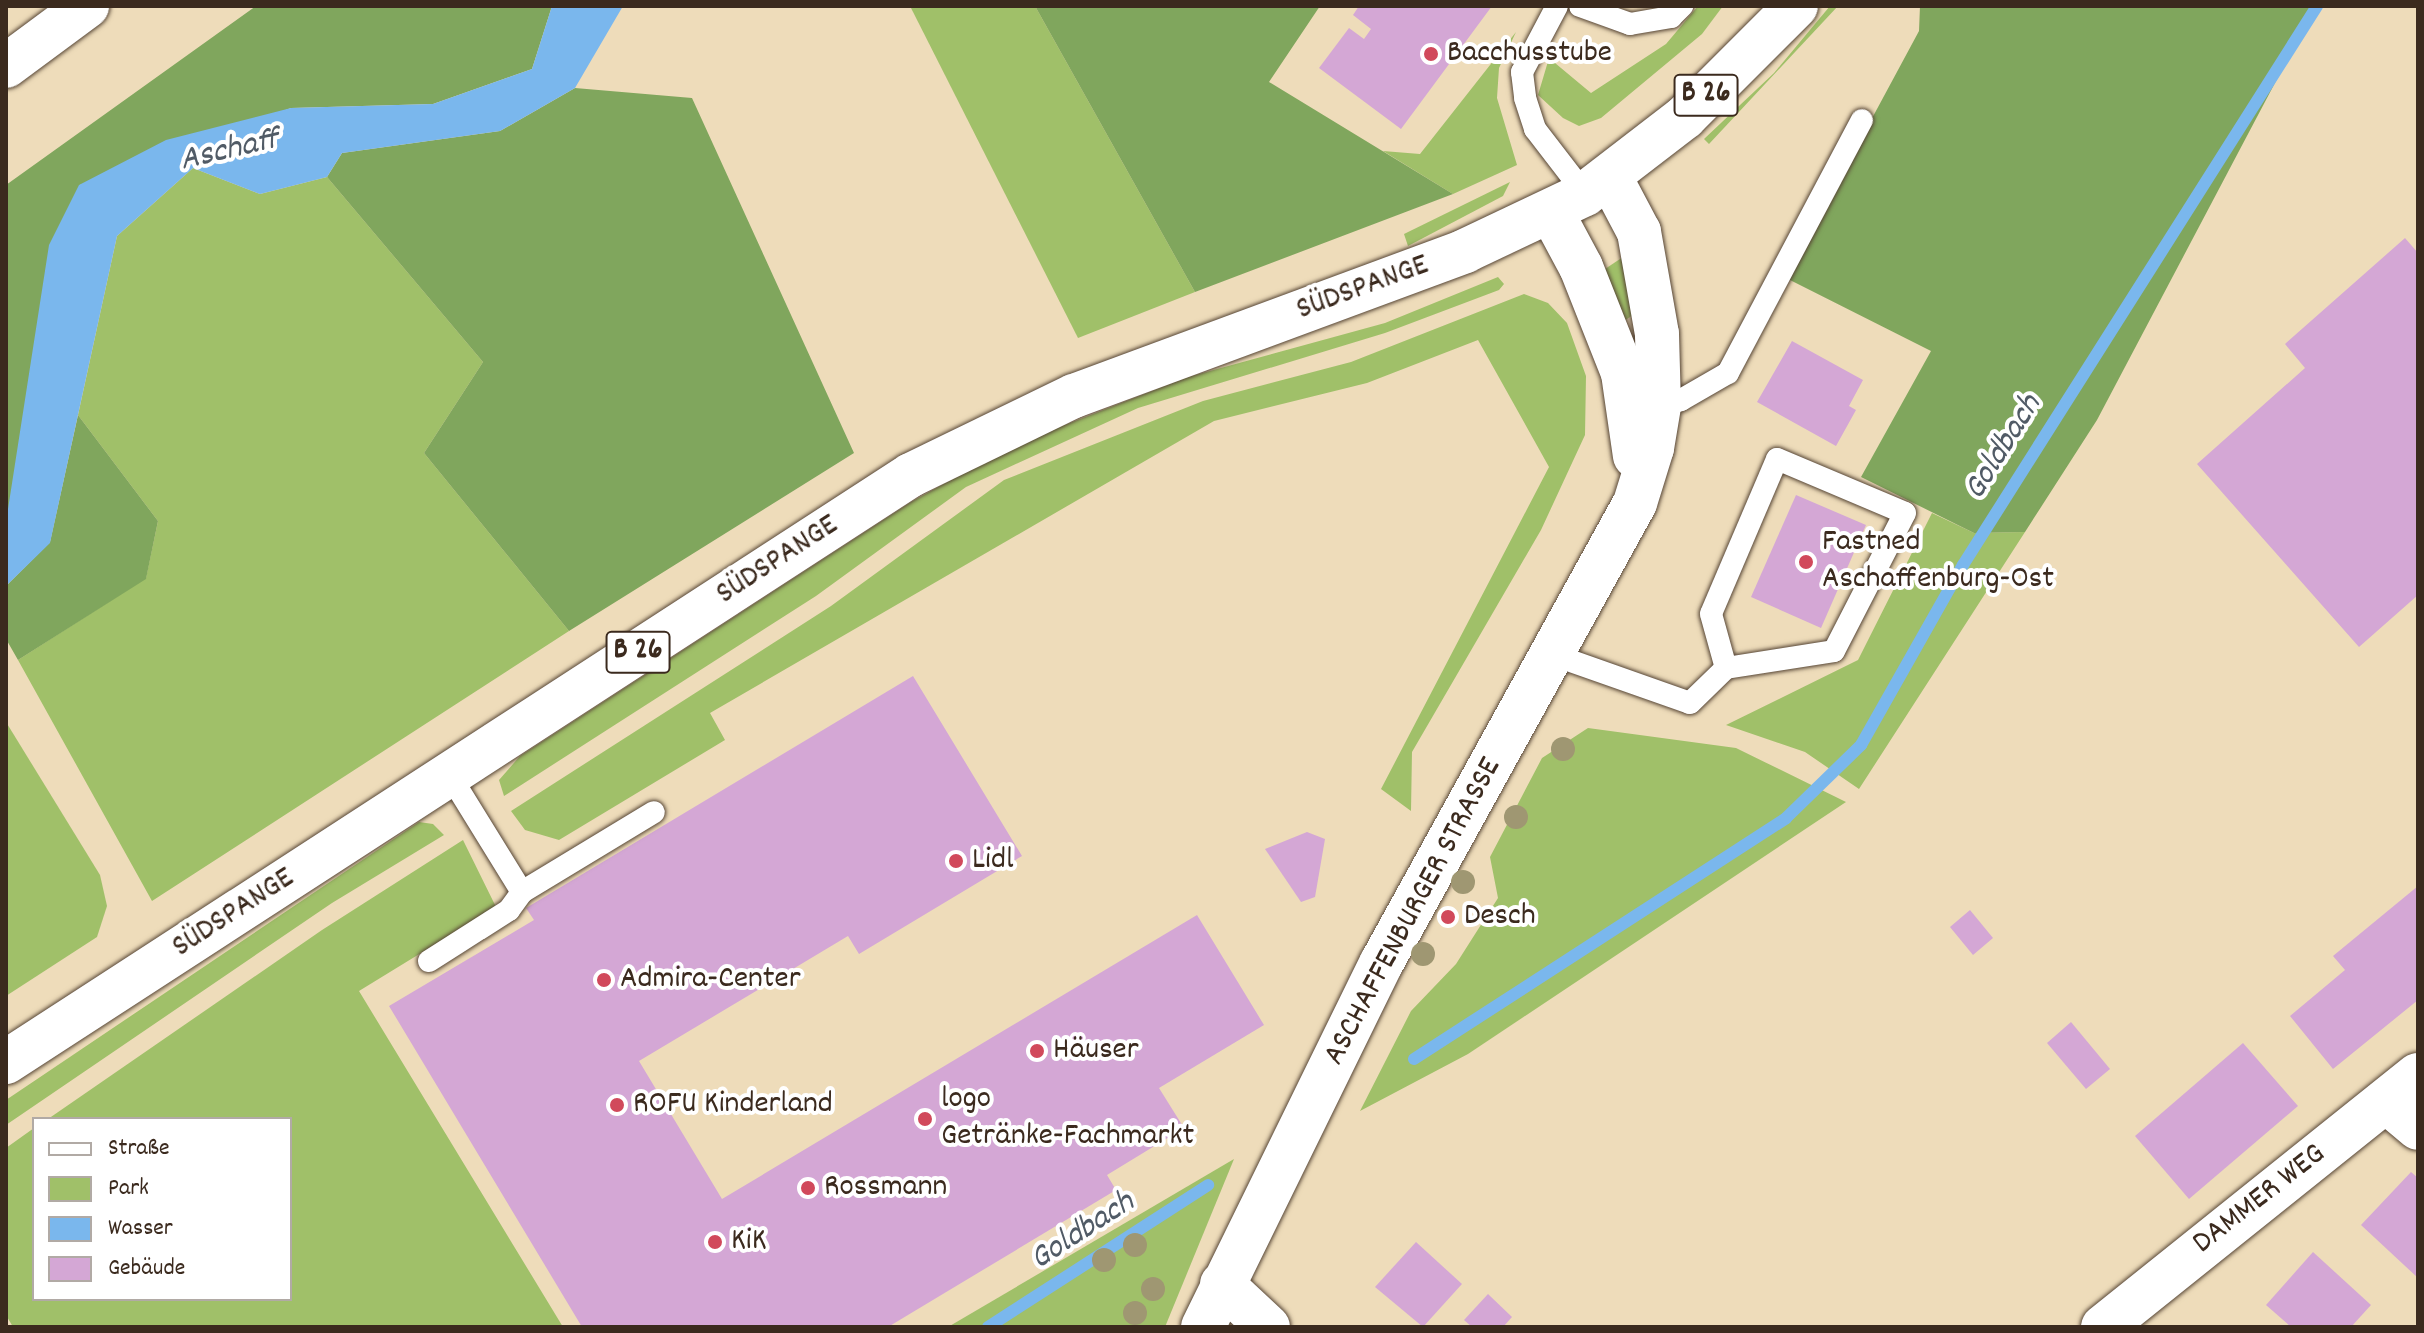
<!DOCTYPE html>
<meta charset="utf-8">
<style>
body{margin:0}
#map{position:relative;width:2424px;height:1333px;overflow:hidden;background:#eedcba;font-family:Dekko,sans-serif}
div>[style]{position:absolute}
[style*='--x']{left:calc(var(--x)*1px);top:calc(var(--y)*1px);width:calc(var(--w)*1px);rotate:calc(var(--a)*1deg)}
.green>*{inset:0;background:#a0c069}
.forest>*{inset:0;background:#80a65d}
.water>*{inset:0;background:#7ab7ed}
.stream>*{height:12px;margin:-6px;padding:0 6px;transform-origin:6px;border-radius:6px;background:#7ab7ed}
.building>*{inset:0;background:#d4a7d5}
.roads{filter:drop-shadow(0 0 2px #564535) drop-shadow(0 0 2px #564535)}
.lane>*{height:22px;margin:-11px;padding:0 11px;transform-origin:11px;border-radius:11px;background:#fff}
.street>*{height:44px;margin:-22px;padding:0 22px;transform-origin:22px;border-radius:22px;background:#fff}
.primary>*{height:44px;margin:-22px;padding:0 22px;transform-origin:22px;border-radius:22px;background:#fff}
.highway>*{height:44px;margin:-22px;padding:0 22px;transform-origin:22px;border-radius:22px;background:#fff}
.trees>*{width:24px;height:24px;margin:-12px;border-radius:50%;background:#9f9772}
.dots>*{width:22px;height:22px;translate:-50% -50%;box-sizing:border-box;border:4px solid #fff;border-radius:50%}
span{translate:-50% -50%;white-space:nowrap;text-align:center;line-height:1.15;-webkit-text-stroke:8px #fff;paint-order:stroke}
.shield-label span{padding:2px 6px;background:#fff;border:2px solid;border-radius:6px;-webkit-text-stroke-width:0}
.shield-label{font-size:30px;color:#3b2a1e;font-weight:700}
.poi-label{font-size:32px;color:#3b2a1e}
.left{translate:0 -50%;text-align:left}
.street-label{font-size:32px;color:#3b2a1e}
.water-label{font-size:34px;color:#515b66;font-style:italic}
.frame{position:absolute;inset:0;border:8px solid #3b2a1e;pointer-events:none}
.legend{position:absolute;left:32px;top:1117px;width:260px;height:184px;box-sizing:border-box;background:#fff;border:2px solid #b1aaa5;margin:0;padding:10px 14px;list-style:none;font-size:24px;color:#3b2a1e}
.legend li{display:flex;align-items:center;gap:16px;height:40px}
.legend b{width:40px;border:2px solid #b1aaa5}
</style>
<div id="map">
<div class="green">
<div style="clip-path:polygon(910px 6px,1035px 6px,1195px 292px,1078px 338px)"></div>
<div style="clip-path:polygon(1698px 6px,1723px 6px,1702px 34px,1601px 118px,1579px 126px,1563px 118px,1538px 95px,1549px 58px,1591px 93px,1666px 44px)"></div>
<div style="clip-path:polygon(1830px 6px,1838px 6px,1709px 144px,1704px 139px,1774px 73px)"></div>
<div style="clip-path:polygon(1516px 32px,1499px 68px,1497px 98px,1517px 165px,1453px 194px,1383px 151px,1420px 154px)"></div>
<div style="clip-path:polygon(193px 168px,260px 194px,327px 177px,483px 362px,424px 453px,569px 631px,152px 901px,18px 660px,146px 578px,158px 521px,78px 415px,117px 236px)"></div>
<div style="clip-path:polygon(1510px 182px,1503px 196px,1408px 246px,1404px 234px)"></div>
<div style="clip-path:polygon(1626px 255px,1636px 313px,1624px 321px,1593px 277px)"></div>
<div style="clip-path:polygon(1498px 277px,1504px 284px,1499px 290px,1385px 333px,1138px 408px,966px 487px,816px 596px,504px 796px,499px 780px,520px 756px,911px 502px,1016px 444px,1188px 377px,1385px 323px)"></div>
<div style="clip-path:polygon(1524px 294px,1548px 303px,1567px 323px,1586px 376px,1585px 435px,1541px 530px,1412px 752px,1411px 811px,1381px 789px,1549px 467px,1478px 340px,1367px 383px,1214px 421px,710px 713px,725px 740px,559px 840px,525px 830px,511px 811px,831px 606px,1004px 480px,1203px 401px,1351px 362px)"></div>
<div style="clip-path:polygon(1932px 513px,1974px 533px,2025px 532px,1859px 789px,1805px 752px,1726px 725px,1858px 660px)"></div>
<div style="clip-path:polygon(6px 722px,100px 875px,107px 906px,97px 937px,6px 996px)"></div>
<div style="clip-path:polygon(1588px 728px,1736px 748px,1846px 802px,1468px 1054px,1360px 1111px,1411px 1011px,1456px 964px,1498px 898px,1490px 857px,1542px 758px)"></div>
<div style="clip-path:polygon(419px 822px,433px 824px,444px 835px,332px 903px,6px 1125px,6px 1100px)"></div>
<div style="clip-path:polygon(463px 840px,496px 907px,359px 991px,563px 1327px,13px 1327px,6px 1315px,6px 1148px,34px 1128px,34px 1299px,290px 1299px,290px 1119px,48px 1119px,322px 930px)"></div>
<div style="clip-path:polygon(1234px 1159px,1165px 1327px,948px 1327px)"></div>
</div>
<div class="forest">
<div style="clip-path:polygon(256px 6px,552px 6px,532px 69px,433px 104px,291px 108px,80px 185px,6px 522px,6px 185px)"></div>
<div style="clip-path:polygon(1035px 6px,1320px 6px,1269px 82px,1453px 194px,1195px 292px)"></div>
<div style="clip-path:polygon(1920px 6px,2320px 6px,2295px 45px,2097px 420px,2025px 532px,1974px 533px,1861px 477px,1931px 351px,1786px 278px,1919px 31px)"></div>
<div style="clip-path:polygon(575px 88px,692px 98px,854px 453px,569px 631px,424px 453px,483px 362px,327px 177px,342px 153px,500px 131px)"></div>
<div style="clip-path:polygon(78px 415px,158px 521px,146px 579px,18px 660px,6px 639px,6px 586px,50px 542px)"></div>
</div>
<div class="water">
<div style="clip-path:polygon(552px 6px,623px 6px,575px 88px,500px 131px,342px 153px,327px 177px,260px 194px,193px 168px,117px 236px,50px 543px,6px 586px,6px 522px,49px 245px,79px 185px,166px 140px,291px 108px,433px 104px,532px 69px)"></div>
</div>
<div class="stream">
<div style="--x:1414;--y:1059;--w:443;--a:-32.9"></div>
<div style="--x:1786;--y:818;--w:105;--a:-44.2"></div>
<div style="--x:1861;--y:745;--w:207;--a:-60.5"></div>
<div style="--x:1963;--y:565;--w:662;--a:-57.65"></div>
<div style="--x:988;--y:1327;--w:262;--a:-32.8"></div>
</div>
<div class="building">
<div style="clip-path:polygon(1359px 6px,1492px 6px,1401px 129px,1319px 68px,1349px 28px,1364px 39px,1371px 29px,1353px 15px)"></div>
<div style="clip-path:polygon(2405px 238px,2418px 253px,2418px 595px,2359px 647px,2197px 464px,2305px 368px,2285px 344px)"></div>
<div style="clip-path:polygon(1792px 341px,1863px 380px,1849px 406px,1856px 410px,1836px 446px,1757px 402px)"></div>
<div style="clip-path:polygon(1796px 495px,1866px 525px,1821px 628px,1751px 597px)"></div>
<div style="clip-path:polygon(913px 676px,1022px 856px,859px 954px,848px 936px,639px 1061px,722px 1199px,1197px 915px,1264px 1025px,1159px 1088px,1184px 1128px,1107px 1175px,1116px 1190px,888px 1327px,582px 1327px,389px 1006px,534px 920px,526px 908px)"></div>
<div style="clip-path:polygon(1307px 832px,1325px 839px,1315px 897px,1301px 902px,1265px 849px)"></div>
<div style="clip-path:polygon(2418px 886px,2418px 1000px,2333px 1069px,2290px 1016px,2345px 970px,2333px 956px)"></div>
<div style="clip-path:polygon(1970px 910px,1993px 938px,1973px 955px,1950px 927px)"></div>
<div style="clip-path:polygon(2071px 1022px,2110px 1069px,2086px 1089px,2047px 1043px)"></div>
<div style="clip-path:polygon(2243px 1043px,2298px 1106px,2189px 1199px,2135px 1136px)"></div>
<div style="clip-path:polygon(2411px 1172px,2418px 1178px,2418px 1278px,2361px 1225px)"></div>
<div style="clip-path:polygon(1416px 1242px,1462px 1284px,1423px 1327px,1375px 1287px)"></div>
<div style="clip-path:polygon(2313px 1252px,2371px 1305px,2351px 1327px,2291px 1327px,2266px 1305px)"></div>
<div style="clip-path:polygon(1488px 1294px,1512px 1317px,1503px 1327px,1472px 1327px,1464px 1320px)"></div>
</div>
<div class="roads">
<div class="lane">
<div style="--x:1557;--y:6;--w:75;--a:117.9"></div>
<div style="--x:1522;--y:72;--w:26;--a:83"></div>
<div style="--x:1525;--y:98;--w:33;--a:72"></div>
<div style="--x:1535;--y:129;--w:82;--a:52.4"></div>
<div style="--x:1580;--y:6;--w:53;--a:19.8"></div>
<div style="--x:1630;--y:24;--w:42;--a:-9.7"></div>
<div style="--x:1671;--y:17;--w:16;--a:-45"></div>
<div style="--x:1655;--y:407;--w:27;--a:-15"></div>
<div style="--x:1681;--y:400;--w:54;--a:-29.9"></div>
<div style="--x:1728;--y:373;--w:286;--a:-62.1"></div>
<div style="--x:1554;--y:655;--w:144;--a:19.4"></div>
<div style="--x:1690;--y:703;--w:50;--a:-44.2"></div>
<div style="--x:1726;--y:668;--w:109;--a:-8.9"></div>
<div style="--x:1834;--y:651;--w:155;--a:-62.8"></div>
<div style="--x:1905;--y:513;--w:139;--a:-157.1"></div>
<div style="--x:1777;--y:459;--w:168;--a:113.1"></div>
<div style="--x:1711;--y:614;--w:56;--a:74.5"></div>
<div style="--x:449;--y:774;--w:139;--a:58.3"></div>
<div style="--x:522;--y:892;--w:154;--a:-31.2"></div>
<div style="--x:429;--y:961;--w:95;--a:-32.5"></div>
<div style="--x:509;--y:910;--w:22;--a:-54"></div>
</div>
<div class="street">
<div style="--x:1552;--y:213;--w:61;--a:61.8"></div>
<div style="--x:1581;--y:267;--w:114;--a:68.4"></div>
<div style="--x:1623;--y:373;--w:84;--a:81.8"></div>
<div style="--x:2387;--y:1102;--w:40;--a:40"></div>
<div style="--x:1222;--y:1284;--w:63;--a:43.1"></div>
<div style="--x:1203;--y:1327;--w:407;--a:-63.9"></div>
<div style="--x:1382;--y:962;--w:524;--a:-61.14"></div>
<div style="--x:1635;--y:503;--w:58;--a:-72.8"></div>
<div style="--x:1652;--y:448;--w:43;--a:-80.5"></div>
<div style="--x:1659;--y:406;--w:72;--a:-91.6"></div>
<div style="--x:1657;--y:334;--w:104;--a:-100"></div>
<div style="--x:1639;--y:232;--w:62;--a:-117.8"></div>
<div style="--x:2103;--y:1327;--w:403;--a:-38.7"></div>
</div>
<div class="primary">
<div style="--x:6;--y:1062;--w:1079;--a:-32.97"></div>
<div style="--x:911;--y:475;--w:181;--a:-25.9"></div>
<div style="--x:1074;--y:396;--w:417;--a:-20.3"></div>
<div style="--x:1465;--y:251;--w:133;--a:-25.4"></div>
<div style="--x:1585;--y:194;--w:126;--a:-37.6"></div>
<div style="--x:1685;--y:117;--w:157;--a:-45"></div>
</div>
<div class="highway">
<div style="--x:6;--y:66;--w:101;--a:-36.5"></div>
</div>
</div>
<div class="trees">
<div style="left:1563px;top:749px"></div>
<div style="left:1516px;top:817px"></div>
<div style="left:1463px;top:882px"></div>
<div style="left:1423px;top:954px"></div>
<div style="left:1135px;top:1245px"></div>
<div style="left:1104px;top:1260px"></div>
<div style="left:1153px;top:1289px"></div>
<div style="left:1135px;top:1313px"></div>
</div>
<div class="dots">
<div style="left:1431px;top:54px;background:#d1495b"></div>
<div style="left:1806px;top:562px;background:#d1495b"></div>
<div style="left:956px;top:861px;background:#d1495b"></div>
<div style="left:1448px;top:917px;background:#d1495b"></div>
<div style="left:604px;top:980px;background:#d1495b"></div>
<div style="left:1037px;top:1051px;background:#d1495b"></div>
<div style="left:617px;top:1105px;background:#d1495b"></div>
<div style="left:925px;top:1119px;background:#d1495b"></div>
<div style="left:808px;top:1188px;background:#d1495b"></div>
<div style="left:715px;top:1242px;background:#d1495b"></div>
</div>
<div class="shield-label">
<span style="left:1706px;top:95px">B 26</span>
<span style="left:638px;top:652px">B 26</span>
</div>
<div class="poi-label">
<span class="left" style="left:1447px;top:54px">Bacchusstube</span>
<span class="left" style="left:1822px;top:562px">Fastned<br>Aschaffenburg-Ost</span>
<span class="left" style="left:972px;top:861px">Lidl</span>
<span class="left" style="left:1464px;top:917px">Desch</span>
<span class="left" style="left:620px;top:980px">Admira-Center</span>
<span class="left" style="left:1053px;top:1051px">Häuser</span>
<span class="left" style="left:941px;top:1119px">logo<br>Getränke-Fachmarkt</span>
<span class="left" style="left:633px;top:1105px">ROFU Kinderland</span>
<span class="left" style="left:824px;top:1188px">Rossmann</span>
<span class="left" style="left:731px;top:1242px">KiK</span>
</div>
<div class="street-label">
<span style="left:1363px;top:289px;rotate:-20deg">SÜDSPANGE</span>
<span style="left:778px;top:561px;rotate:-33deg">SÜDSPANGE</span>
<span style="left:1414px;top:912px;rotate:-62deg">ASCHAFFENBURGER STRASSE</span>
<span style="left:234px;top:914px;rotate:-33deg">SÜDSPANGE</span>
<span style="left:2260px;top:1200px;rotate:-38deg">DAMMER WEG</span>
</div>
<div class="water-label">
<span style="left:230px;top:151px;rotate:-13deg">Aschaff</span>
<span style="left:2004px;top:448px;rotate:-58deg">Goldbach</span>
<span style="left:1083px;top:1232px;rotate:-33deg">Goldbach</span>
</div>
<div class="frame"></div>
<ul class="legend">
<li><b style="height:10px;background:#fff"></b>Straße</li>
<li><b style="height:22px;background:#a0c069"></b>Park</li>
<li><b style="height:22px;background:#7ab7ed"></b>Wasser</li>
<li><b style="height:22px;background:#d4a7d5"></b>Gebäude</li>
</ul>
</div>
